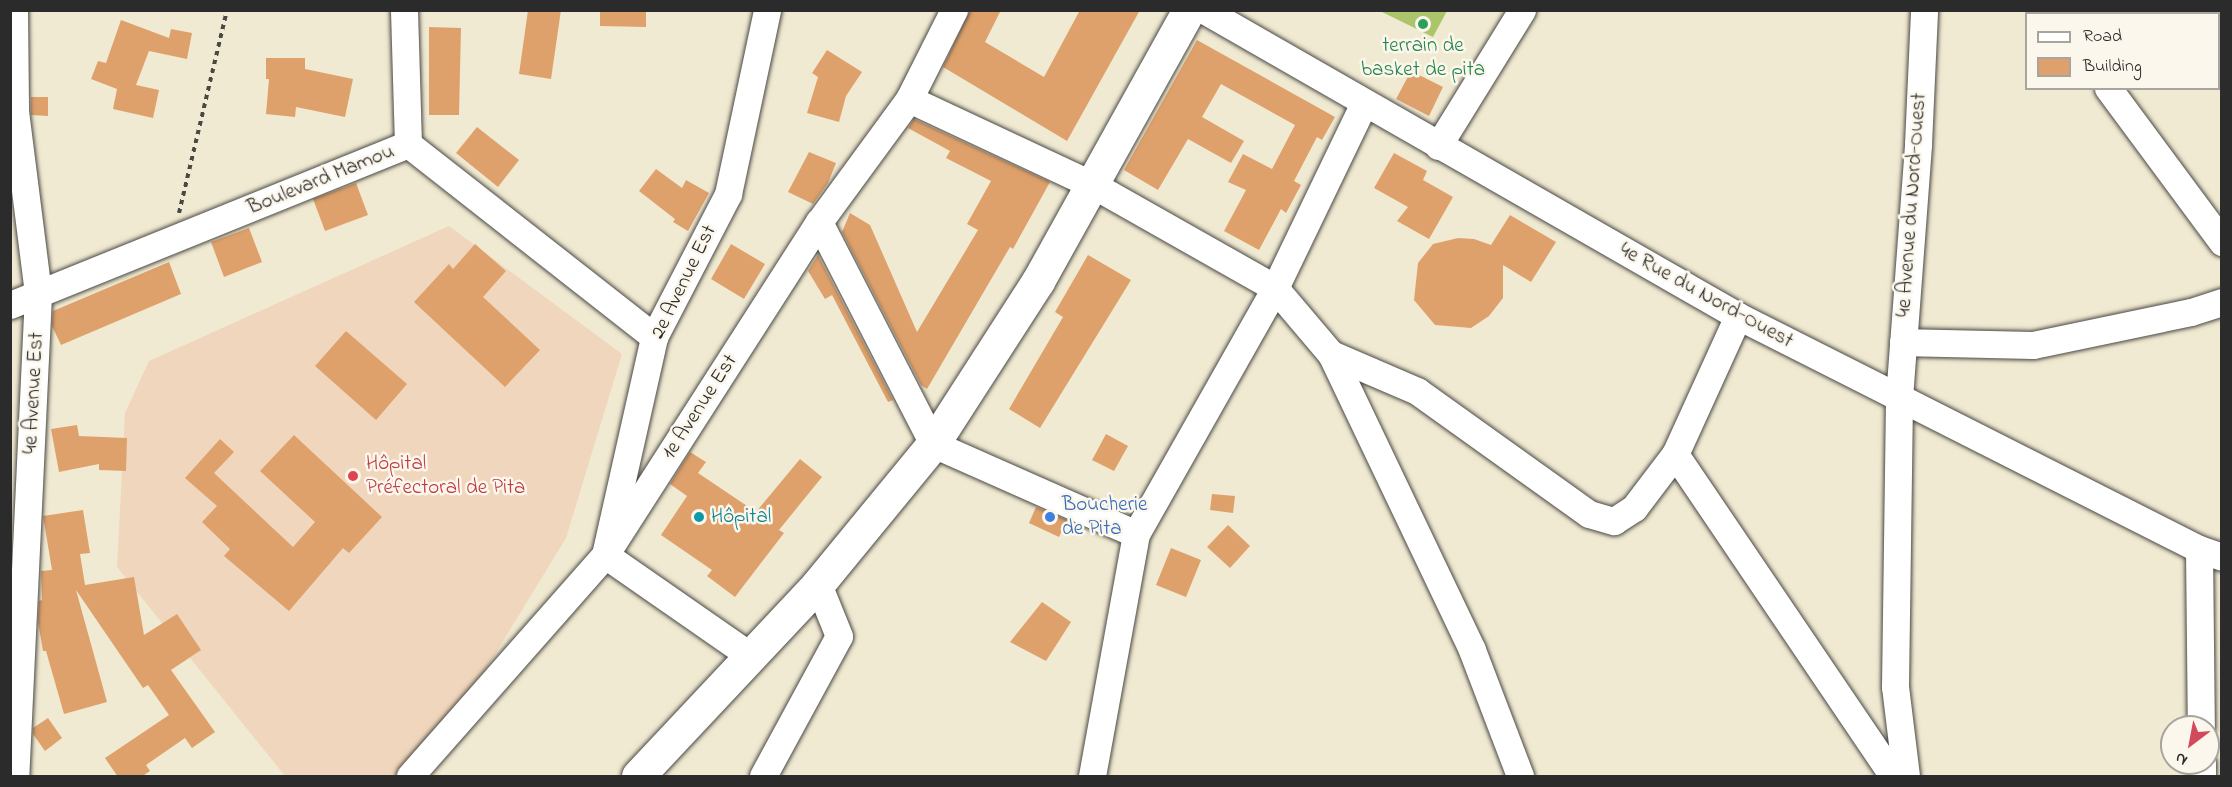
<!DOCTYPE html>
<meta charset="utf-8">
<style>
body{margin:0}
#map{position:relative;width:2232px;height:787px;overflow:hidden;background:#f1ead2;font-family:"Indie Flower",sans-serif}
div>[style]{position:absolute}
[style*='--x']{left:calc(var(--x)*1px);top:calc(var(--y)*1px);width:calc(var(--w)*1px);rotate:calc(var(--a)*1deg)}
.built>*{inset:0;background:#f0d6bc}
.green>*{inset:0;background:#adc56a}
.building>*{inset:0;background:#dfa16b}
.path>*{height:4px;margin-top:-2px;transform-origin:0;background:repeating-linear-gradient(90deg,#494844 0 4.5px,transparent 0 9px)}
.roads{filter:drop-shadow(0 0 2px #494844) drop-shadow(0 0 2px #494844)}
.minor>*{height:27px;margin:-13.5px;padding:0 13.5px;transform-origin:13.5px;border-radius:13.5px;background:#fff}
.highway>*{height:33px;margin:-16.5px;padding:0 16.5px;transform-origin:16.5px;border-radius:16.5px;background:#fff}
.dots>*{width:16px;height:16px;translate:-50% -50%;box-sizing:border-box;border:3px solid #fbf7ec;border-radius:50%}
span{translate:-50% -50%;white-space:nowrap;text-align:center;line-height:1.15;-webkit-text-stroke:5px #fbf7ec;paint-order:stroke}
.leisure-label{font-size:21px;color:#27864d}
.street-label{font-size:21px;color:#2b2b2b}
.health-label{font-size:21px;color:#be3a42}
.left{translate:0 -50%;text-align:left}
.shop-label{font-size:21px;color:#366cbe}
.culture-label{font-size:21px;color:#0d838f}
.frame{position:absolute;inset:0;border:12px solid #2b2b2b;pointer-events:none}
.legend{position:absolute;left:2025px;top:12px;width:195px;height:78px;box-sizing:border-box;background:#fbf7ec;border:2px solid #a8a59f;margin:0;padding:8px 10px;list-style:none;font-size:18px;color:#2b2b2b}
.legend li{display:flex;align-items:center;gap:12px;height:30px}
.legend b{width:30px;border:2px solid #a8a59f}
.north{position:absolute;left:2160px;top:715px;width:60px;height:60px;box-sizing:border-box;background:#fbf7ec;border:2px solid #a8a59f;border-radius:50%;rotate:212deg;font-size:16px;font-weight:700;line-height:24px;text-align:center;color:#2b2b2b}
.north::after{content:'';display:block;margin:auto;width:21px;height:27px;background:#d1495b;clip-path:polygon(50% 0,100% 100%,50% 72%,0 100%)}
</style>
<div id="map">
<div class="built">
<div style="clip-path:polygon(449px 226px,622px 354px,566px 538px,478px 682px,400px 776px,285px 776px,117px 567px,125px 413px,149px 361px)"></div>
</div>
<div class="green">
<div style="clip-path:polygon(1380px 11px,1447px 10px,1447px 11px,1433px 37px)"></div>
</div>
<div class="building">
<div style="clip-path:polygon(528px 10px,561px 10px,551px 79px,519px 74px)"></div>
<div style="clip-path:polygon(600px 10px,646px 10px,646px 27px,600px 26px)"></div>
<div style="clip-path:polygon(970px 10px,1001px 10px,985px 42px,1044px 77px,1080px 10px,1140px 10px,1067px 141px,943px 67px)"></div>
<div style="clip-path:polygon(121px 20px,169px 38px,171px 29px,192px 33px,187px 59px,149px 51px,136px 85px,159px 90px,153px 118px,113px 109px,117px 89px,91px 79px,98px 61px,106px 63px)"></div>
<div style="clip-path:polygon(429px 27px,461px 28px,459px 115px,429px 115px)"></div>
<div style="clip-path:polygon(1197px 40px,1335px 117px,1322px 140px,1317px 137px,1294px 181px,1301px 185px,1286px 213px,1281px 209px,1259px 250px,1224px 231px,1246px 190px,1228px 182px,1243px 154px,1272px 169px,1295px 125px,1221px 84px,1202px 117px,1244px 141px,1231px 163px,1188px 139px,1158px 190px,1124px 170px)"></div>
<div style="clip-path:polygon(827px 50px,862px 72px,846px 96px,839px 122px,807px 113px,818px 77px,812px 73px)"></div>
<div style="clip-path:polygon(266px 58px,305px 58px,305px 69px,353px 79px,345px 117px,296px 107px,295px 117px,266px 114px,269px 79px,266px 79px)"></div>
<div style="clip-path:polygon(1411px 71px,1443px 87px,1429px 116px,1396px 99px)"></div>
<div style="clip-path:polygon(31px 97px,48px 97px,48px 116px,31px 115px)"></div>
<div style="clip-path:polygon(914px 119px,1050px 182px,1013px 249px,1010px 247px,927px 389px,921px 385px,842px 232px,850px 213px,870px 225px,917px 332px,978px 230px,967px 224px,991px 181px,946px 158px,950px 151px,908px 128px)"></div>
<div style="clip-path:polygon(477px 127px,519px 160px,498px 187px,456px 153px)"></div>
<div style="clip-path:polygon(809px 152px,836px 163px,828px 183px,813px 204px,788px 192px)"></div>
<div style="clip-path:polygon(1394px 153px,1427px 171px,1423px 180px,1453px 197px,1429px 239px,1397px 221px,1408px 207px,1374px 188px)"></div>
<div style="clip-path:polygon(656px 169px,682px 188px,686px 180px,709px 193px,688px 231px,673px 222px,675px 219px,639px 191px)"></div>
<div style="clip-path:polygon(356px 183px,368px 215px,325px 231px,313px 199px)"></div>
<div style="clip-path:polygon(1510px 215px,1556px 242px,1531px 282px,1503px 265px,1503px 298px,1489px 316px,1471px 328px,1435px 325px,1414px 300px,1418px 263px,1433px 244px,1458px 238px,1474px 239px,1491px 245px)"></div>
<div style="clip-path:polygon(249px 228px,262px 262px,224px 277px,211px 242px)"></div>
<div style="clip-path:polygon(475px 244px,506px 271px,483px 297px,540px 350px,505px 387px,414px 302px,449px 264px,453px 269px)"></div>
<div style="clip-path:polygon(731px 244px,765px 264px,744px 299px,711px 279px)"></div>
<div style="clip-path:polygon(818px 255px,893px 400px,888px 402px,832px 295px,825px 299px,808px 271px)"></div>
<div style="clip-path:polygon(1088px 255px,1131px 280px,1040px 428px,1009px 409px,1063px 317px,1055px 312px)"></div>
<div style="clip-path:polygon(169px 262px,181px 294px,61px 345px,52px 326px,53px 311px)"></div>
<div style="clip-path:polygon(346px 331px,407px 384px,376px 420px,315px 366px)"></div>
<div style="clip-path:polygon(77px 425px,79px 436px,127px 438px,126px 471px,99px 470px,99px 464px,59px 472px,51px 429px)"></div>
<div style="clip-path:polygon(1106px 434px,1128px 446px,1114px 471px,1092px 460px)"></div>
<div style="clip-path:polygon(294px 435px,382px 517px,349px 553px,343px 548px,289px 611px,224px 556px,230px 549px,202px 522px,217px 506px,185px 478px,220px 439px,234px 452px,214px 473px,293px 547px,315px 522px,260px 471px)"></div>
<div style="clip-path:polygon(690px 452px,706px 462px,698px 473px,756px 512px,800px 459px,822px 477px,779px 530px,784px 533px,735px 597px,707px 576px,712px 570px,661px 535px,687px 496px,670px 484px)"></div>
<div style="clip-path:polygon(1212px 494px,1235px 496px,1233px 513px,1210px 510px)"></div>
<div style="clip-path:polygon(1036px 507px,1067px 520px,1059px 537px,1029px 523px)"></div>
<div style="clip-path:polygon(83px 510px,90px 553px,80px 554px,85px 585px,134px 577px,144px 635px,177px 614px,201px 650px,171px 670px,215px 732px,192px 748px,185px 738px,146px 765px,150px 771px,141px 777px,118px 777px,105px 758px,169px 715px,148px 685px,143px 688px,76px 590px,107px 702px,64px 714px,46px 651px,43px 651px,38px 622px,39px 601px,42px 600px,41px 571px,52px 570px,43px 516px)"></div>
<div style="clip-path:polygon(1228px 525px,1250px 546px,1230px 568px,1207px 547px)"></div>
<div style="clip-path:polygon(1171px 548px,1201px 560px,1186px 597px,1156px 585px)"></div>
<div style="clip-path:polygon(1042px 602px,1071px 622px,1046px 661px,1010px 642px)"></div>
<div style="clip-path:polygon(48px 718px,62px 738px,45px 751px,33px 734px,33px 728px)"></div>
</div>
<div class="path">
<div style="--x:179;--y:213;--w:209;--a:-76.7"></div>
</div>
<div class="roads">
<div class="minor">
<div style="--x:14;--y:10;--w:101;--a:89.4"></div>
<div style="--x:15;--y:111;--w:184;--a:82.8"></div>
<div style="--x:38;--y:294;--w:483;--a:92.7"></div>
<div style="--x:404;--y:10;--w:134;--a:88.3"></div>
<div style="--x:1204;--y:10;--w:615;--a:29.81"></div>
<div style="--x:1738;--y:316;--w:517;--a:26.81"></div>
<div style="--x:2199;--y:549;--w:24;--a:19"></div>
<div style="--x:2050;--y:10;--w:4;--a:63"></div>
<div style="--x:2086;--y:14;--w:4;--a:-76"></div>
<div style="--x:2108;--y:88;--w:192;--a:53.5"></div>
<div style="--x:909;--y:99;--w:203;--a:25.1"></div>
<div style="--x:1093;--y:185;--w:209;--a:29.5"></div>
<div style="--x:1275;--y:288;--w:87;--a:49.7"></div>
<div style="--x:1331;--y:354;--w:328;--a:64.5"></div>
<div style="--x:1472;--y:650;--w:135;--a:69.1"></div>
<div style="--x:1438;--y:146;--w:160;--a:-58.3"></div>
<div style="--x:819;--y:222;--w:250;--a:62.8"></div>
<div style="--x:933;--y:444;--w:222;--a:23.9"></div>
<div style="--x:10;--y:305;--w:429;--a:-22"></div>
<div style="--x:408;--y:144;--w:313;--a:38.1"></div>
<div style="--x:1738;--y:316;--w:152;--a:114.5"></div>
<div style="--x:1675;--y:454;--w:389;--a:55.9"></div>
<div style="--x:1903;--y:342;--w:130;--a:1.3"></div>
<div style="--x:2033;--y:345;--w:161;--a:-11.8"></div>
<div style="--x:2191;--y:312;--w:33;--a:-18"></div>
<div style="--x:1331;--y:354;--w:94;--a:23.3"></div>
<div style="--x:1417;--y:391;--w:211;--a:35.6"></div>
<div style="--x:1589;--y:514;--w:26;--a:16"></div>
<div style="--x:1614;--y:521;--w:24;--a:-33"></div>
<div style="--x:1634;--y:508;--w:68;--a:-52.8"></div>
<div style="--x:2199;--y:549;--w:178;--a:89.4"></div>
<div style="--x:749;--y:655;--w:175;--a:-145.2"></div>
<div style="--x:605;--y:555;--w:223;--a:-77.3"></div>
<div style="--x:654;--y:337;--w:161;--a:-62.6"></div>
<div style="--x:728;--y:194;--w:188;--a:-78"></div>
<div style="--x:2202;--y:763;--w:13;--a:90"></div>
<div style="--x:410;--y:776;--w:295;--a:-48.6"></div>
<div style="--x:605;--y:555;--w:396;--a:-57.3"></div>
<div style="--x:819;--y:222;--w:152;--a:-53.8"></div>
<div style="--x:909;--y:99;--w:100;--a:-63.2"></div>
<div style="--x:763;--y:776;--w:159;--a:-61.5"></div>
<div style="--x:839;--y:636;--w:56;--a:-112"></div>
<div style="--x:1092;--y:776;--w:246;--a:-79.7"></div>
<div style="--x:1136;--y:534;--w:283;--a:-60.5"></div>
<div style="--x:1275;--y:288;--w:205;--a:-64.3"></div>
<div style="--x:1906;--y:776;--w:90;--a:-97"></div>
<div style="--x:1895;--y:687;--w:289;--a:-89.2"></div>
<div style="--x:1899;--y:398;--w:255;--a:-85.7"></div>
<div style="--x:1918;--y:144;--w:134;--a:-87.4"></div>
</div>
<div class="highway">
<div style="--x:638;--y:776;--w:263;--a:-46.8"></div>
<div style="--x:818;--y:584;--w:181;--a:-50.6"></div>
<div style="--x:933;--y:444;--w:194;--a:-57.2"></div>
<div style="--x:1038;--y:281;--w:310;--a:-60.9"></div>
</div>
</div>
<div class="dots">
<div style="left:1423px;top:24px;background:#2e9e5b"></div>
<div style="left:353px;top:476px;background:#e0444e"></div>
<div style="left:699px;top:517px;background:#0f9aa8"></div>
<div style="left:1050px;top:517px;background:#3f7fe0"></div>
</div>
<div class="leisure-label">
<span style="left:1423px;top:58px">terrain de<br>basket de pita</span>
</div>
<div class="street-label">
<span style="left:321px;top:180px;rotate:-22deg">Boulevard Mamou</span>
<span style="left:1912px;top:205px;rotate:-86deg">4e Avenue du Nord-Ouest</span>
<span style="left:684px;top:282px;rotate:-64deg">2e Avenue Est</span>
<span style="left:1706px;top:296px;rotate:29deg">4e Rue du Nord-Ouest</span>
<span style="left:34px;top:393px;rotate:-87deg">4e Avenue Est</span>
<span style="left:700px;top:407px;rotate:-57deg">1e Avenue Est</span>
</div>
<div class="health-label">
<span class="left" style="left:366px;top:476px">Hôpital<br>Préfectoral de Pita</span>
</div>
<div class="shop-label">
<span class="left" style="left:1062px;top:517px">Boucherie<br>de Pita</span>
</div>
<div class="culture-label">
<span class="left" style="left:711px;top:517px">Hôpital</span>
</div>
<div class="frame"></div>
<ul class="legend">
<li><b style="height:8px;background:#fff"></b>Road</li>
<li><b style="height:16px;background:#dfa16b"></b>Building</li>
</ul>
<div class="north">N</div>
</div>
